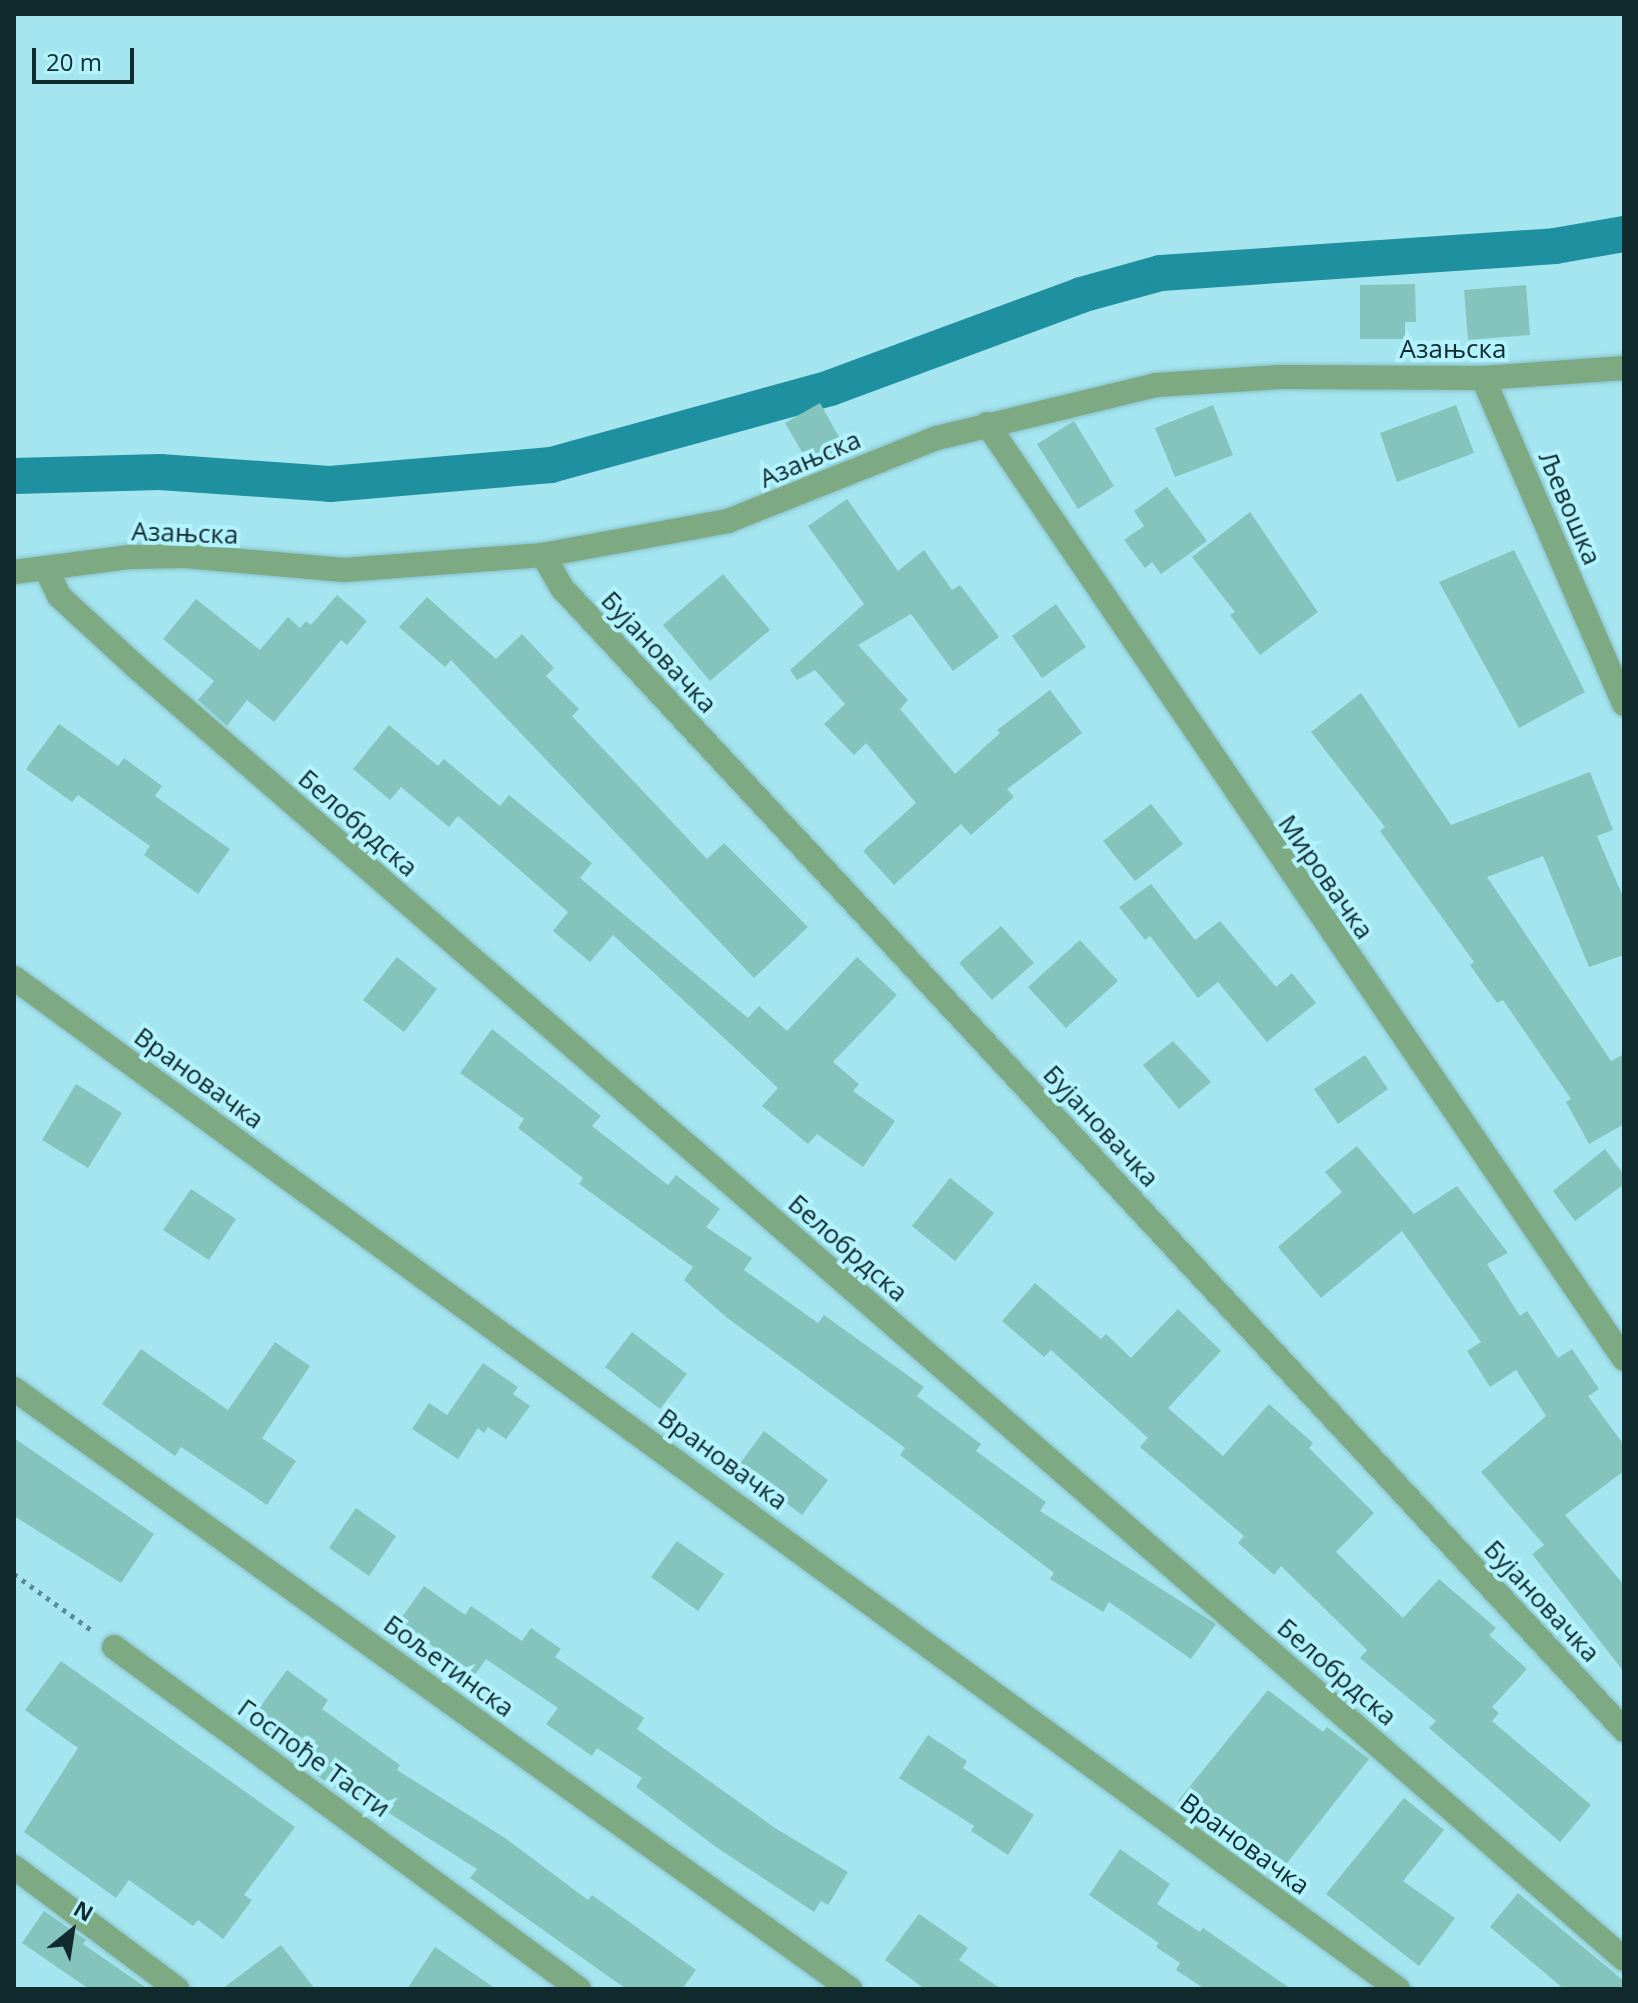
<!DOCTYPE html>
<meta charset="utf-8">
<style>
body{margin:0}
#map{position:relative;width:1638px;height:2003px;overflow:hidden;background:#a5e5ef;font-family:"Open Sans",sans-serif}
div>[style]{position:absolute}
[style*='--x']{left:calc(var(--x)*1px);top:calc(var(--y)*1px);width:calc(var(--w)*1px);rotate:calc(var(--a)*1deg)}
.canal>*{height:36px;margin:-18px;padding:0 18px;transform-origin:18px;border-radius:18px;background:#1e909f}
.building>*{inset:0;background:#84c4bd}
.path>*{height:5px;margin-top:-2.5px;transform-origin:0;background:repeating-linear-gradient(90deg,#5c8a91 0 4px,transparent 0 10px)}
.roads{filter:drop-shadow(0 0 2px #87c0c8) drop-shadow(0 0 2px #87c0c8)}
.minor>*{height:24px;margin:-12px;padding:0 12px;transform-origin:12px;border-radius:12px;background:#7da983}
span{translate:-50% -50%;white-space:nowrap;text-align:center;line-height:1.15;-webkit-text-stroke:8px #b2f3fd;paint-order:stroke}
.street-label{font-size:26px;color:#102a2e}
.frame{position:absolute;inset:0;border:16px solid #102a2e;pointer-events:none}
.north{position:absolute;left:32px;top:1891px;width:80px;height:80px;-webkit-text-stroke:6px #b2f3fd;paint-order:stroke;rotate:30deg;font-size:22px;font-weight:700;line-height:32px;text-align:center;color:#102a2e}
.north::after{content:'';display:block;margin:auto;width:28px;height:36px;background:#102a2e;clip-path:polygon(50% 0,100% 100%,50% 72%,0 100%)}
.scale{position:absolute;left:32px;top:48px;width:102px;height:36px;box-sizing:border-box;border:4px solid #102a2e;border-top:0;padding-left:10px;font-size:24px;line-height:28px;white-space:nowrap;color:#102a2e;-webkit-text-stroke:6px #b2f3fd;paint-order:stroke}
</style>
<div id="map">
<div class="canal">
<div style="--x:14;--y:476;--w:146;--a:-1.6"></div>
<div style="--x:160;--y:472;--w:170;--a:4"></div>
<div style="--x:330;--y:484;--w:222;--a:-4.9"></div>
<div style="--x:551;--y:465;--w:289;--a:-15.4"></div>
<div style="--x:830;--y:388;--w:268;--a:-20.3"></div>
<div style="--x:1081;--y:295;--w:83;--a:-15.4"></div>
<div style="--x:1161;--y:273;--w:395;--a:-3.9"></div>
<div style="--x:1555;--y:246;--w:70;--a:-9.9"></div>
</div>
<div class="building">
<div style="clip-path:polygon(1415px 284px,1416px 322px,1405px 322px,1405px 339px,1360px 339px,1360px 285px)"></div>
<div style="clip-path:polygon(1526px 285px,1530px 335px,1468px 340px,1464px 290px)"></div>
<div style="clip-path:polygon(820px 403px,844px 446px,818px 461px,807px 461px,785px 423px)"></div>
<div style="clip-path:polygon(1213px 405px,1233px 455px,1175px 477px,1155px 428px)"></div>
<div style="clip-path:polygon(1456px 405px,1474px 453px,1397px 482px,1380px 433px)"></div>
<div style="clip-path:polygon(1074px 421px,1114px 486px,1078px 509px,1037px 444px)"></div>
<div style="clip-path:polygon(1167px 487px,1207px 541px,1161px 574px,1152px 562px,1145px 568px,1124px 540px,1144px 526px,1134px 511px)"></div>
<div style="clip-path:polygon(847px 499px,898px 571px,924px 550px,952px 590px,960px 585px,999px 637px,953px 671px,911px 614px,858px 645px,908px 700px,900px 709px,955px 774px,1000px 733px,997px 730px,1050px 690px,1082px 733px,1007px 789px,1014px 797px,971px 835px,961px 824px,894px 885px,863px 851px,916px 803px,866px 743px,854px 755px,824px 724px,845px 704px,815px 670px,797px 680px,790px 670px,864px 604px,808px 526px)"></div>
<div style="clip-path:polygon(1250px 512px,1318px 612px,1260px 655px,1230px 615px,1235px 612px,1192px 557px)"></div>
<div style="clip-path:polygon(1514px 550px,1585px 692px,1519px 728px,1439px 582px)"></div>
<div style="clip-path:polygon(723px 574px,770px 630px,710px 681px,663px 625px)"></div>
<div style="clip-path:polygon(337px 595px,367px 621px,347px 645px,341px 640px,274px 722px,247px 700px,227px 726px,198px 700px,214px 681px,163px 639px,196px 599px,260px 650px,288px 617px,300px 628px,306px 621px,311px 625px)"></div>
<div style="clip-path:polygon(427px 597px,496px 659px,522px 634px,554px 668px,546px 676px,579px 709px,572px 716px,707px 859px,724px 843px,808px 927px,754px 978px,451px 660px,445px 667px,399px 627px)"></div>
<div style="clip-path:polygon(1056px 604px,1086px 647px,1042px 678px,1012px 636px)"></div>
<div style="clip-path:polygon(1361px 693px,1451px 825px,1590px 772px,1613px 830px,1597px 836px,1624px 899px,1624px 955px,1589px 967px,1543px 856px,1487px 877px,1611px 1061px,1624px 1054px,1624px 1124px,1589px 1144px,1566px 1102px,1571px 1099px,1503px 1000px,1497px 1003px,1470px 965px,1474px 962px,1380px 831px,1385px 827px,1311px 732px)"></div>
<div style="clip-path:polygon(59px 724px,118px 766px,124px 758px,162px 786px,155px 796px,230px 849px,198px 894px,144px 855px,150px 846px,78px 795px,72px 802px,26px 769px)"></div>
<div style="clip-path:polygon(389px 725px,438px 766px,444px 759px,500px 806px,509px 795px,592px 863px,580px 878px,748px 1018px,759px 1006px,787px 1031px,857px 957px,897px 995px,833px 1062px,859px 1084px,853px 1091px,895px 1121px,863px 1167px,817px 1134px,808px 1144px,762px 1106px,778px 1088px,613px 935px,590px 962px,553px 931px,568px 912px,458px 816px,449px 827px,401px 787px,390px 800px,353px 769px)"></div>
<div style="clip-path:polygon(1151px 804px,1183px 844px,1135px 881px,1103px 841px)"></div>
<div style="clip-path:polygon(1151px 884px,1195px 940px,1220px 921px,1276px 987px,1292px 973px,1316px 1003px,1267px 1042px,1218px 982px,1198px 998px,1150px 936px,1145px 940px,1119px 907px)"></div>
<div style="clip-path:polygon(1001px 926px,1034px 963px,992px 1000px,959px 963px)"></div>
<div style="clip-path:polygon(1080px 940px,1118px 981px,1066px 1028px,1028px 987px)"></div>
<div style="clip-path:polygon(397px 957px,437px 989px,404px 1032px,363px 1000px)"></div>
<div style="clip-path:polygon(492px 1029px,601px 1116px,592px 1126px,668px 1185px,676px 1175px,720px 1209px,706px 1227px,752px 1258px,744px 1270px,818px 1323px,824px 1315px,924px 1387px,917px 1396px,981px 1444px,976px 1451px,1046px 1502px,1040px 1511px,1216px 1624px,1191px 1659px,1109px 1602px,1103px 1612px,1050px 1579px,1054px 1573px,900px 1455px,905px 1448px,726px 1317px,684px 1280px,693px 1267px,579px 1184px,583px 1178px,518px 1128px,524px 1119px,460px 1073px)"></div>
<div style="clip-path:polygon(1173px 1041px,1211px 1082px,1179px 1109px,1143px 1065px)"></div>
<div style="clip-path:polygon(1365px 1055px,1388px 1089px,1338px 1124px,1314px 1089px)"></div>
<div style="clip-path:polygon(76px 1084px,122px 1113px,88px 1168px,42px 1140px)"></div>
<div style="clip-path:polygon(1357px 1146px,1414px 1214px,1457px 1186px,1508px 1253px,1487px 1264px,1520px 1316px,1527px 1311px,1558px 1358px,1572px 1349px,1599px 1389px,1588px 1396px,1624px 1445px,1624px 1471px,1565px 1515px,1624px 1585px,1624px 1672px,1532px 1554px,1544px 1545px,1481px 1472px,1546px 1416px,1516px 1370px,1490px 1387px,1467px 1351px,1481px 1342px,1402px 1231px,1321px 1298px,1278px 1247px,1342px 1192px,1325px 1172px)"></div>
<div style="clip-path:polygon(1605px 1149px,1624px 1175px,1624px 1184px,1575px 1221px,1553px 1191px)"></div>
<div style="clip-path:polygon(950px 1178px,994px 1213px,955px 1261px,912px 1226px)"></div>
<div style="clip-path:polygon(191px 1189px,236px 1219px,209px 1260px,163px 1230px)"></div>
<div style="clip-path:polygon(1035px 1283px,1101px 1339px,1106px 1334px,1131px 1358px,1178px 1309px,1221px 1351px,1168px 1408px,1223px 1456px,1269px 1404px,1313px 1443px,1309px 1448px,1374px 1513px,1336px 1552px,1403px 1618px,1439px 1579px,1496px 1628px,1489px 1635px,1527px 1669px,1492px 1707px,1499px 1713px,1492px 1721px,1591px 1805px,1560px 1842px,1429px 1728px,1436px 1721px,1360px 1658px,1367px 1650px,1281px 1566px,1274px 1575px,1238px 1543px,1244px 1536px,1140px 1447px,1148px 1438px,1051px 1350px,1044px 1357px,1002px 1321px)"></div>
<div style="clip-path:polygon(632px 1332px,687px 1374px,660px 1409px,605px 1367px)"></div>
<div style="clip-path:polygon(275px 1342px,310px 1366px,262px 1438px,296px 1461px,267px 1505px,181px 1447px,175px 1456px,102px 1404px,141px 1349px,228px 1410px)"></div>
<div style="clip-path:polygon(483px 1363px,518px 1387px,513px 1394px,530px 1406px,506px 1439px,488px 1427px,484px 1433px,478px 1428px,458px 1459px,412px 1429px,429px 1403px,447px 1415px)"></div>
<div style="clip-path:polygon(764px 1431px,828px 1480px,802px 1515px,738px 1466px)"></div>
<div style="clip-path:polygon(14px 1438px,154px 1534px,121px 1583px,14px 1516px)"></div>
<div style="clip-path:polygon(356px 1508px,396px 1536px,369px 1576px,329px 1548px)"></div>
<div style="clip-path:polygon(677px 1541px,724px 1574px,698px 1611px,651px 1577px)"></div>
<div style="clip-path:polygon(424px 1586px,465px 1615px,471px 1606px,522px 1641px,531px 1628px,561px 1649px,555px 1657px,644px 1718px,637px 1729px,775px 1828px,848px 1872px,828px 1905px,821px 1901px,814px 1912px,716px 1847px,636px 1787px,642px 1778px,597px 1748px,592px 1756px,546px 1724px,558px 1708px,486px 1659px,474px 1676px,440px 1652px,400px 1620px)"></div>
<div style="clip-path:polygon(61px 1661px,295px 1827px,244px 1895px,252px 1900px,223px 1939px,198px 1920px,193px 1926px,129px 1880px,116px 1898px,24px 1832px,78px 1748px,25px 1710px)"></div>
<div style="clip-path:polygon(287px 1670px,328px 1700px,322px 1709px,400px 1765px,397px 1770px,505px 1838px,588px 1900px,592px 1895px,696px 1970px,682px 1989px,626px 1989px,470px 1878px,477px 1869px,373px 1803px,367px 1811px,300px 1763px,305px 1756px,252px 1718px)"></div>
<div style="clip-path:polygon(1268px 1690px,1323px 1732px,1327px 1727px,1369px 1759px,1283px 1868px,1269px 1858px,1264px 1864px,1178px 1801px)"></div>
<div style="clip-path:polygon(928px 1735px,967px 1761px,963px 1768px,1034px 1815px,1008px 1855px,971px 1831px,974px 1826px,899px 1778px)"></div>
<div style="clip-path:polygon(1404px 1798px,1444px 1830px,1403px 1881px,1455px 1918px,1419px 1966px,1326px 1894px)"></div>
<div style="clip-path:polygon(1120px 1849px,1170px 1884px,1157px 1904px,1200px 1932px,1203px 1928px,1291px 1989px,1205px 1989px,1176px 1970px,1180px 1963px,1156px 1947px,1159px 1943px,1089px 1895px)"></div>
<div style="clip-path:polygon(1518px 1893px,1624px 1981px,1624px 1989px,1564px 1989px,1490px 1927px)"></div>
<div style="clip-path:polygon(44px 1911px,86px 1940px,83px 1944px,148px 1989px,89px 1989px,22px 1943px)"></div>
<div style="clip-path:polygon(919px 1914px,968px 1948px,959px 1960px,1001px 1989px,925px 1989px,885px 1960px)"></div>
<div style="clip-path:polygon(281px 1945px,315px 1989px,222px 1989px,270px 1953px)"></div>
<div style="clip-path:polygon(435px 1947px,496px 1989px,407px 1989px)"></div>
</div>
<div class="path">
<div style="--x:14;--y:1574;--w:99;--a:35.9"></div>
</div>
<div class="roads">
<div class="minor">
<div style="--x:1483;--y:378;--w:355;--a:66.6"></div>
<div style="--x:987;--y:424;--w:1131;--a:55.73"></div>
<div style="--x:543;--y:555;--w:39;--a:60"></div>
<div style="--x:563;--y:589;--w:1558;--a:47.08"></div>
<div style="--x:46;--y:569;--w:30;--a:64"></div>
<div style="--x:59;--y:596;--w:103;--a:42.6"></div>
<div style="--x:135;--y:666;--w:1972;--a:40.97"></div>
<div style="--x:14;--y:572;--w:117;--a:-7.4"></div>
<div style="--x:130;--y:557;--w:54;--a:-1.1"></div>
<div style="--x:184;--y:556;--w:161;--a:5"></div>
<div style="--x:344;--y:570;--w:200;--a:-4.3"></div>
<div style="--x:543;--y:555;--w:188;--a:-10.4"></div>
<div style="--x:728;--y:521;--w:225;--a:-21.7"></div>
<div style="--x:937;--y:438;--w:225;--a:-13.6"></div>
<div style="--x:1156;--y:385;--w:124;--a:-3.7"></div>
<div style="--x:1280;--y:377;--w:203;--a:0.3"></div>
<div style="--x:1483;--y:378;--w:141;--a:-4.1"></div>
<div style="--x:14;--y:978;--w:1714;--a:36.15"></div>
<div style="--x:14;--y:1389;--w:1029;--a:35.67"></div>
<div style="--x:114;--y:1647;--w:577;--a:36.33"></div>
<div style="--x:14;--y:1867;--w:204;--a:36.8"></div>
</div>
</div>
<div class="street-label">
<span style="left:1453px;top:349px">Азањска</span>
<span style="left:810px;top:459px;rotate:-23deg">Азањска</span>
<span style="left:1570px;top:508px;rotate:67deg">Љевошка</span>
<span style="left:185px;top:533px;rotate:2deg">Азањска</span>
<span style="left:659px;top:652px;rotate:47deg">Бујановачка</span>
<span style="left:358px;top:823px;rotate:41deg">Белобрдска</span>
<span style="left:1326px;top:877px;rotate:55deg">Мировачка</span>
<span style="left:199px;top:1078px;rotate:36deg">Врановачка</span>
<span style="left:1101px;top:1126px;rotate:47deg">Бујановачка</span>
<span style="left:848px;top:1248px;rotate:41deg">Белобрдска</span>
<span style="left:723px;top:1459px;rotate:36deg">Врановачка</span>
<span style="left:1542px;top:1601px;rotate:47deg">Бујановачка</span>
<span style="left:449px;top:1666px;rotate:36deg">Бољетинска</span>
<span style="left:1337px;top:1672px;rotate:41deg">Белобрдска</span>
<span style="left:314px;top:1758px;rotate:36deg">Госпође Тасти</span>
<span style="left:1245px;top:1844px;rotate:36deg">Врановачка</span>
</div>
<div class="frame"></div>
<div class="north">N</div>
<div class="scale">20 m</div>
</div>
